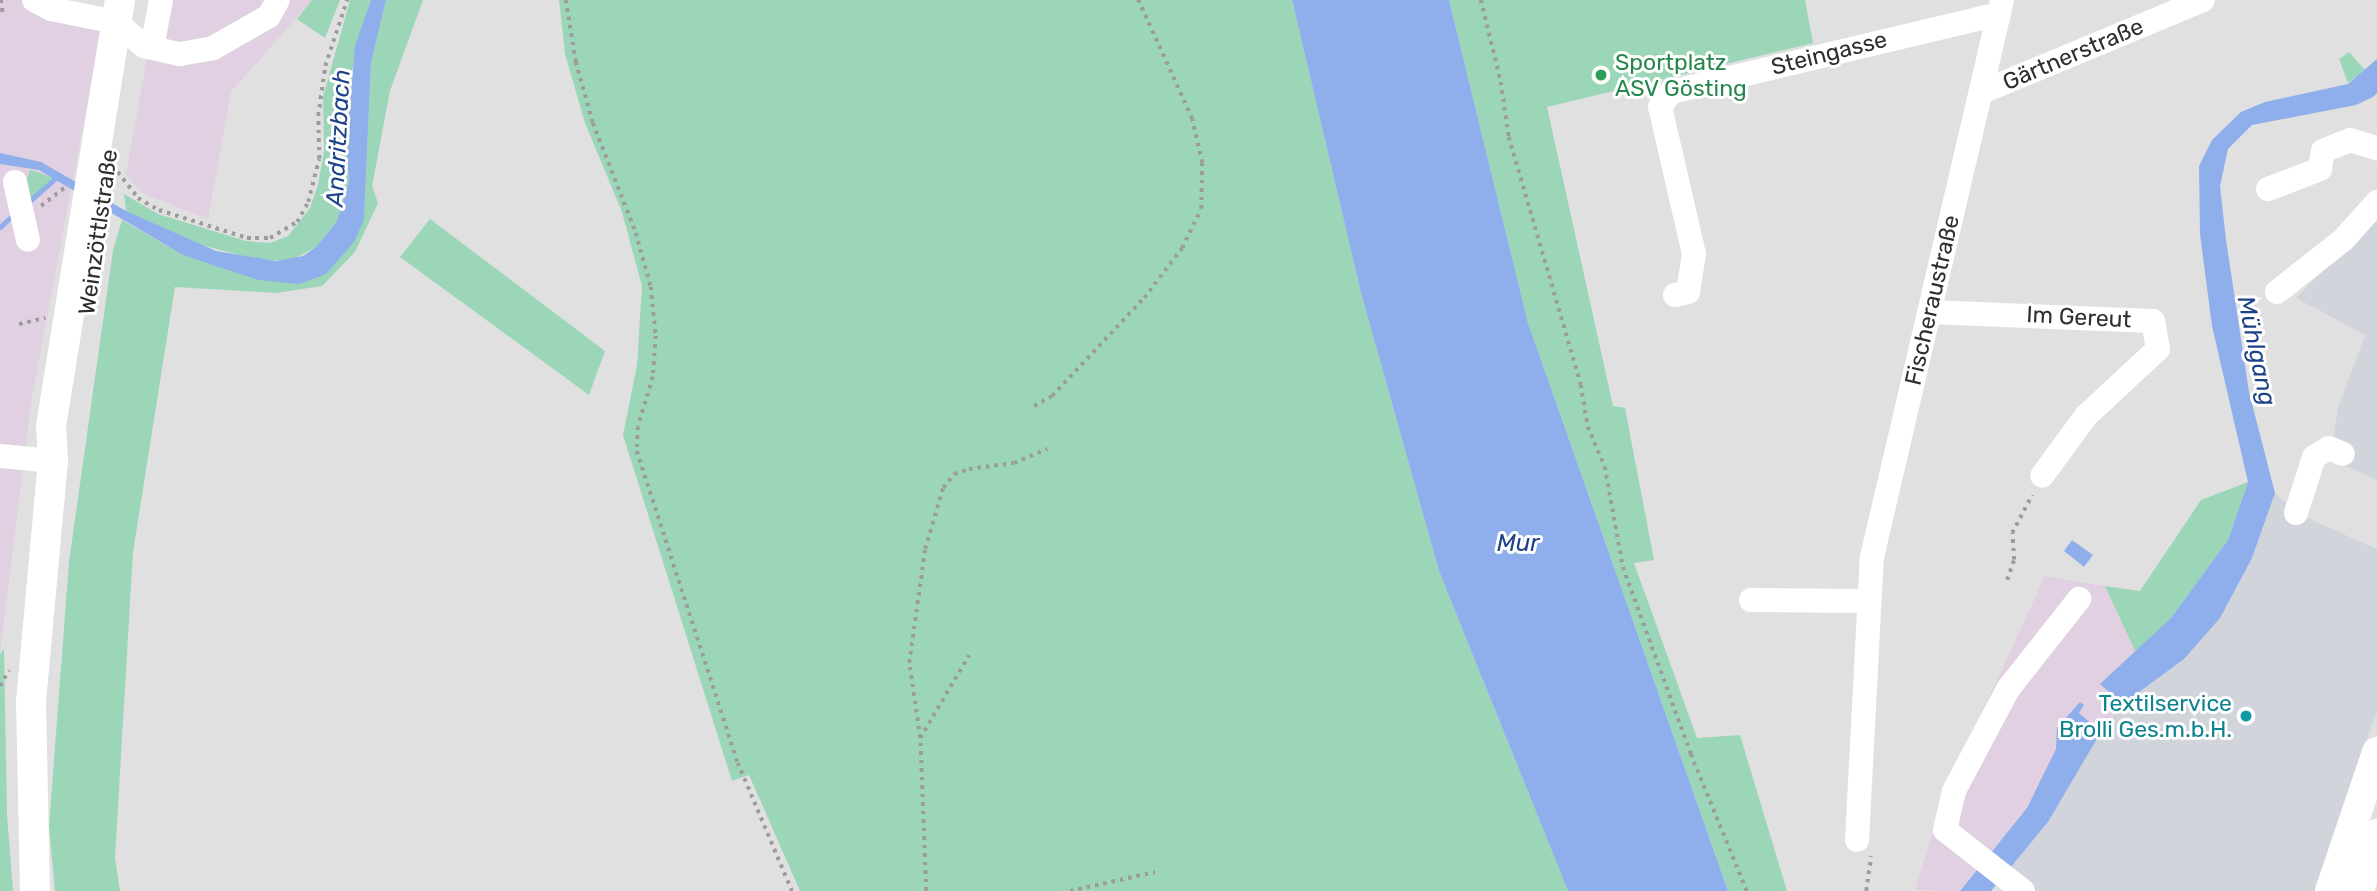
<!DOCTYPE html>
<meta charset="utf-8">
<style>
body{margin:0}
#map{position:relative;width:2377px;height:891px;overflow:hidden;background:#e0e0e1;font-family:Rubik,sans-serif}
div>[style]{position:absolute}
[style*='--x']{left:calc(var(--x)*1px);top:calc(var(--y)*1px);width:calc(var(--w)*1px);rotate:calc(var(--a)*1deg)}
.commercial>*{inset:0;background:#e1d0e1}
.built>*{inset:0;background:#d2d4db}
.green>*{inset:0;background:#9bd6b9}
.water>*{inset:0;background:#8eafeb}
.stream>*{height:5px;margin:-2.5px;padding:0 2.5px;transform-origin:2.5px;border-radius:2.5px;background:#8eafeb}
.path>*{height:3.5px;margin-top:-1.75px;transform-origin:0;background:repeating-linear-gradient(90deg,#9c9c9c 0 3.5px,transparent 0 8.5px)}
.minor>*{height:24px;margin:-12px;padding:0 12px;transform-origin:12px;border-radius:12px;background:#fff}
.major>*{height:30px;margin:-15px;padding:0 15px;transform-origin:15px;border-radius:15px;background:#fff}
.dots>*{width:19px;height:19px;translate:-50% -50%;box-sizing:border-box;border:4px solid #fff;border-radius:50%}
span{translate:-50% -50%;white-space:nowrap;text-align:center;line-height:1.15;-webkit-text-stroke:6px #fff;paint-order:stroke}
.street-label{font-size:23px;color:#2e2e2e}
.leisure-label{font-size:23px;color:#27864d}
.left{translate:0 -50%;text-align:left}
.culture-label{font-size:23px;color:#0d838f}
.right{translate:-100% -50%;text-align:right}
.water-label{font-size:24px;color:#1e4288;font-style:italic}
</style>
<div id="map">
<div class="commercial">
<div style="clip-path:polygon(0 0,34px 0,103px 19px,31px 403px,0 654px)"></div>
<div style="clip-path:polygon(157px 0,312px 0,231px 92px,208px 219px,142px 193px,126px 175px)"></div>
<div style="clip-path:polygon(2045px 576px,2105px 586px,2136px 653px,2123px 704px,2099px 734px,2095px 747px,2057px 728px,2057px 749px,2027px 808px,1959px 891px,1915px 890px,1943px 797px)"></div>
</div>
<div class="built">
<div style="clip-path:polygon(2377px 216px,2377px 480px,2330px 459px,2338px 408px,2365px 335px,2296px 298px)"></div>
<div style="clip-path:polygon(2275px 493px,2296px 513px,2377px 549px,2377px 710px,2316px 891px,2023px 891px,2004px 875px,2048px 822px,2099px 734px,2123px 704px,2184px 659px,2252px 558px)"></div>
</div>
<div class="green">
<div style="clip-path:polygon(312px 0,340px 0,325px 38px,297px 19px)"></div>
<div style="clip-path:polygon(350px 0,371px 0,352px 70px,346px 148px,349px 182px,337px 221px,316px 247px,290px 261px,255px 259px,186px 241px,126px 211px,124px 194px,158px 214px,246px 241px,270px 243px,288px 236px,310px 208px,318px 185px,324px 151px,323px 97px)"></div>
<div style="clip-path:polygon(386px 0,423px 0,390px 91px,372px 186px,378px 203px,355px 252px,322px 286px,276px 293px,175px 287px,133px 552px,115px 858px,120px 891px,55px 891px,49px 826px,69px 562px,113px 250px,122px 220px,181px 254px,299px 284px,364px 220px,371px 63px)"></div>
<div style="clip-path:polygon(559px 0,1292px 0,1361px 293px,1439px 571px,1568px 891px,800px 891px,749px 775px,732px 781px,623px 435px,637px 365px,642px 286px,622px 212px,585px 123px,565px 54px)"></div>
<div style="clip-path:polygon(1449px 0,1805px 0,1813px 43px,1547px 107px,1613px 406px,1625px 408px,1654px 560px,1634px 563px,1697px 738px,1740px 735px,1787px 891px,1728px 891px,1528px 323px)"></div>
<div style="clip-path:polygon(2349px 52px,2365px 70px,2348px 83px,2339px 59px)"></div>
<div style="clip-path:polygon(30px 170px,58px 179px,31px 204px,27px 181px)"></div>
<div style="clip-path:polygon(430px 219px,605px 351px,589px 395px,400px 257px)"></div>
<div style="clip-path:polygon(2248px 482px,2228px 540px,2171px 618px,2136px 653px,2105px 586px,2140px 591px,2201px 500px)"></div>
<div style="clip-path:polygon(4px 649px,7px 814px,13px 891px,0 891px,0 654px)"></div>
</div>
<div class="water">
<div style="clip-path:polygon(371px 0,386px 0,371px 63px,364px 220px,354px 242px,326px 274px,299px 284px,259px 280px,212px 265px,181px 254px,39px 170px,0 164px,0 153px,41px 162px,126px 211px,216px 251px,276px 261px,303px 256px,316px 247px,337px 221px,349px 182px,346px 148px,355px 46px)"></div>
<div style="clip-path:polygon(1292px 0,1449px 0,1528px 323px,1728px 891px,1568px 891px,1439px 571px,1361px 293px)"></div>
<div style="clip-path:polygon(2377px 59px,2377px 93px,2373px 97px,2356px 105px,2252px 125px,2228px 149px,2220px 186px,2226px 240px,2249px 392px,2275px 493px,2252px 558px,2220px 618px,2184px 659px,2123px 704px,2100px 684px,2171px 618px,2228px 540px,2248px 482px,2212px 326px,2200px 234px,2199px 166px,2212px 140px,2241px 112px,2265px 102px,2348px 84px)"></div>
<div style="clip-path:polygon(2072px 540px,2093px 555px,2084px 567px,2064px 551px)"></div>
<div style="clip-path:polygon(2080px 702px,2084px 705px,2079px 713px,2101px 732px,2048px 822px,1991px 891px,1960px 891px,2027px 808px,2056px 749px,2057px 728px)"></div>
</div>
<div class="stream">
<div style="--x:26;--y:204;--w:43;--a:-41.2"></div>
<div style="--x:0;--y:227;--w:18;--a:-43"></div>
</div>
<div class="path">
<div style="--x:1;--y:0;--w:14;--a:82"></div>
<div style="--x:566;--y:0;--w:63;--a:80.8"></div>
<div style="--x:576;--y:62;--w:63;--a:74.4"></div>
<div style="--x:593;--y:123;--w:118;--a:68.6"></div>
<div style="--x:636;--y:233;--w:56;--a:74.5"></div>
<div style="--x:651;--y:287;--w:49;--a:84.2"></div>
<div style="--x:656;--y:336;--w:41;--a:94.2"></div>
<div style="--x:653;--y:377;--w:52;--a:106.7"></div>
<div style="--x:638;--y:427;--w:24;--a:92"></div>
<div style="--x:637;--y:451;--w:328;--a:72.1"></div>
<div style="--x:738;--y:763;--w:139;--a:67.1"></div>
<div style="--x:1481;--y:0;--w:84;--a:76.3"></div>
<div style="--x:1501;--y:82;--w:56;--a:81.7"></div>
<div style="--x:1509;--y:137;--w:258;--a:73.8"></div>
<div style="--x:1581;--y:385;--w:43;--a:80.5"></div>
<div style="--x:1588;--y:427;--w:43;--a:67"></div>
<div style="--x:1605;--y:467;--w:102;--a:79.8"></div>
<div style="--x:1623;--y:567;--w:199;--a:70"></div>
<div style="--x:1691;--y:754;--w:148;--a:67.8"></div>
<div style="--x:118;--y:172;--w:33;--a:52"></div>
<div style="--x:138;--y:198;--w:24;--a:30"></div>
<div style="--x:159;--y:210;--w:92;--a:17.7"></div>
<div style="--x:247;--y:238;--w:23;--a:0"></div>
<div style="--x:270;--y:238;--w:31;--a:-31"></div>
<div style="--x:297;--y:222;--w:23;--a:-61"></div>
<div style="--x:308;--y:202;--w:44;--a:-75.7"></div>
<div style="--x:319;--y:159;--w:43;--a:-91.3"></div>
<div style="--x:318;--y:116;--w:50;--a:-82"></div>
<div style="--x:325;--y:66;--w:70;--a:-71.6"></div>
<div style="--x:41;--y:206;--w:31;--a:-38"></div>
<div style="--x:19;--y:324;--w:27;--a:-13"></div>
<div style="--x:1034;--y:406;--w:21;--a:-29"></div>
<div style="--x:1052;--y:396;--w:134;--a:-46.8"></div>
<div style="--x:1144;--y:298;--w:63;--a:-52.8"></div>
<div style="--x:1182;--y:248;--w:43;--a:-64"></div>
<div style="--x:1201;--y:209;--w:46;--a:-88.8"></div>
<div style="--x:1202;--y:163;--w:45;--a:-102.8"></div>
<div style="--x:1192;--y:119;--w:131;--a:-114.4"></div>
<div style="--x:2007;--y:580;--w:21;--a:-71"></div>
<div style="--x:2014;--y:560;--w:27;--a:-94"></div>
<div style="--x:2012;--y:533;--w:43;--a:-62.2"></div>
<div style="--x:0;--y:686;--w:18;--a:-61"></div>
<div style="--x:920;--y:738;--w:76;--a:-98.3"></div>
<div style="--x:909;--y:663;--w:115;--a:-82"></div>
<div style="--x:925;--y:549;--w:64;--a:-73.6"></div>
<div style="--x:943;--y:488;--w:18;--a:-52"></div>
<div style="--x:954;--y:474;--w:16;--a:-18"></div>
<div style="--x:969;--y:469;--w:45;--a:-7.6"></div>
<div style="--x:1014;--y:463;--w:36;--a:-23"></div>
<div style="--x:926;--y:891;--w:153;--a:-92.2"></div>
<div style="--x:920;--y:738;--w:96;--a:-59.4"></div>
<div style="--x:1070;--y:891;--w:87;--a:-12.6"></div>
<div style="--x:1866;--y:891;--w:35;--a:-82"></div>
</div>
<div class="minor">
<div style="--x:34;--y:0;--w:19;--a:28"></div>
<div style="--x:51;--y:9;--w:66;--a:11.3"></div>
<div style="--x:116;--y:22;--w:37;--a:41"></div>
<div style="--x:144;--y:46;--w:37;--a:13"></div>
<div style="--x:180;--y:54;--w:34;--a:-10"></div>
<div style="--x:213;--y:48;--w:64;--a:-29.7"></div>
<div style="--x:269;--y:16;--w:18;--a:-61"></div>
<div style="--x:152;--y:48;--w:49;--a:-79.4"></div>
<div style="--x:1982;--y:92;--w:239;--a:-22.6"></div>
<div style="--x:15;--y:182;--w:59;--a:77.4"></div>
<div style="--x:2268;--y:189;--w:56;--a:-21"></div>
<div style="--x:2320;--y:169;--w:18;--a:-81"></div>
<div style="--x:2323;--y:151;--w:29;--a:-22"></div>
<div style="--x:2350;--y:140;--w:28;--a:17"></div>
<div style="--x:2277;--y:292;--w:85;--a:-38.3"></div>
<div style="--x:2344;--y:239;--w:50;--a:-48.3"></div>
<div style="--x:1675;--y:295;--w:13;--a:-13"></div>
<div style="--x:1688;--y:292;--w:38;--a:-81"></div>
<div style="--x:1694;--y:254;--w:151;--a:-103"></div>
<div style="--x:1660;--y:107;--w:19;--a:-54"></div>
<div style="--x:1671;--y:92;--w:336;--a:-13.4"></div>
<div style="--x:1929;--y:312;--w:224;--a:2.3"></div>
<div style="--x:2153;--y:321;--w:28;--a:80"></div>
<div style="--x:2158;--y:349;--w:98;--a:137.1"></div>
<div style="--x:2086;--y:416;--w:74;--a:126.3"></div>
<div style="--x:0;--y:456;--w:53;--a:5.4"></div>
<div style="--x:2296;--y:513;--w:59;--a:-72.2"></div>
<div style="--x:2314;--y:457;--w:17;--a:-31"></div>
<div style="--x:2329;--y:448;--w:15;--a:23"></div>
<div style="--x:1751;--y:600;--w:118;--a:0.5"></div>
<div style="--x:1857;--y:840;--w:283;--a:-87"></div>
<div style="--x:1872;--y:557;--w:572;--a:-76.86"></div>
<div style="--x:2023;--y:891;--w:99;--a:-142"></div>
<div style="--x:1945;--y:830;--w:40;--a:-77"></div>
<div style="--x:1954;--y:791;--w:115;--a:-62.1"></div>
<div style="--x:2008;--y:689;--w:115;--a:-51.7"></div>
</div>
<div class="major">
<div style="--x:35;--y:891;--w:189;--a:-91.2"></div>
<div style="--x:31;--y:702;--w:242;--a:-84.8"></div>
<div style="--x:53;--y:461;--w:35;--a:-93"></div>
<div style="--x:51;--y:426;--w:432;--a:-80.8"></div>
<div style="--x:2330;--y:891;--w:147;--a:-71.3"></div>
<div style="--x:2359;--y:891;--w:60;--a:-72.5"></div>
</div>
<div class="dots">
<div style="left:1601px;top:75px;background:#2e9e5b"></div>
<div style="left:2246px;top:716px;background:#0f9aa8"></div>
</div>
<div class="street-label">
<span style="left:1829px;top:53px;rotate:-14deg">Steingasse</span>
<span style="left:2073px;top:54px;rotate:-23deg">Gärtnerstraße</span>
<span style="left:98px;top:232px;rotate:-82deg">Weinzöttlstraße</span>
<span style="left:1932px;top:300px;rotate:-77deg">Fischeraustraße</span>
<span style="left:2079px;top:317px;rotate:3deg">Im Gereut</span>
</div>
<div class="leisure-label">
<span class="left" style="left:1615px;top:75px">Sportplatz<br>ASV Gösting</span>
</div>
<div class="culture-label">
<span class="right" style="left:2232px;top:716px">Textilservice<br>Brolli Ges.m.b.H.</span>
</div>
<div class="water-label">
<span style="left:339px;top:138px;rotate:-87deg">Andritzbach</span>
<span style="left:2256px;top:351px;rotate:78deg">Mühlgang</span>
<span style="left:1518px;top:544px">Mur</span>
</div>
</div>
